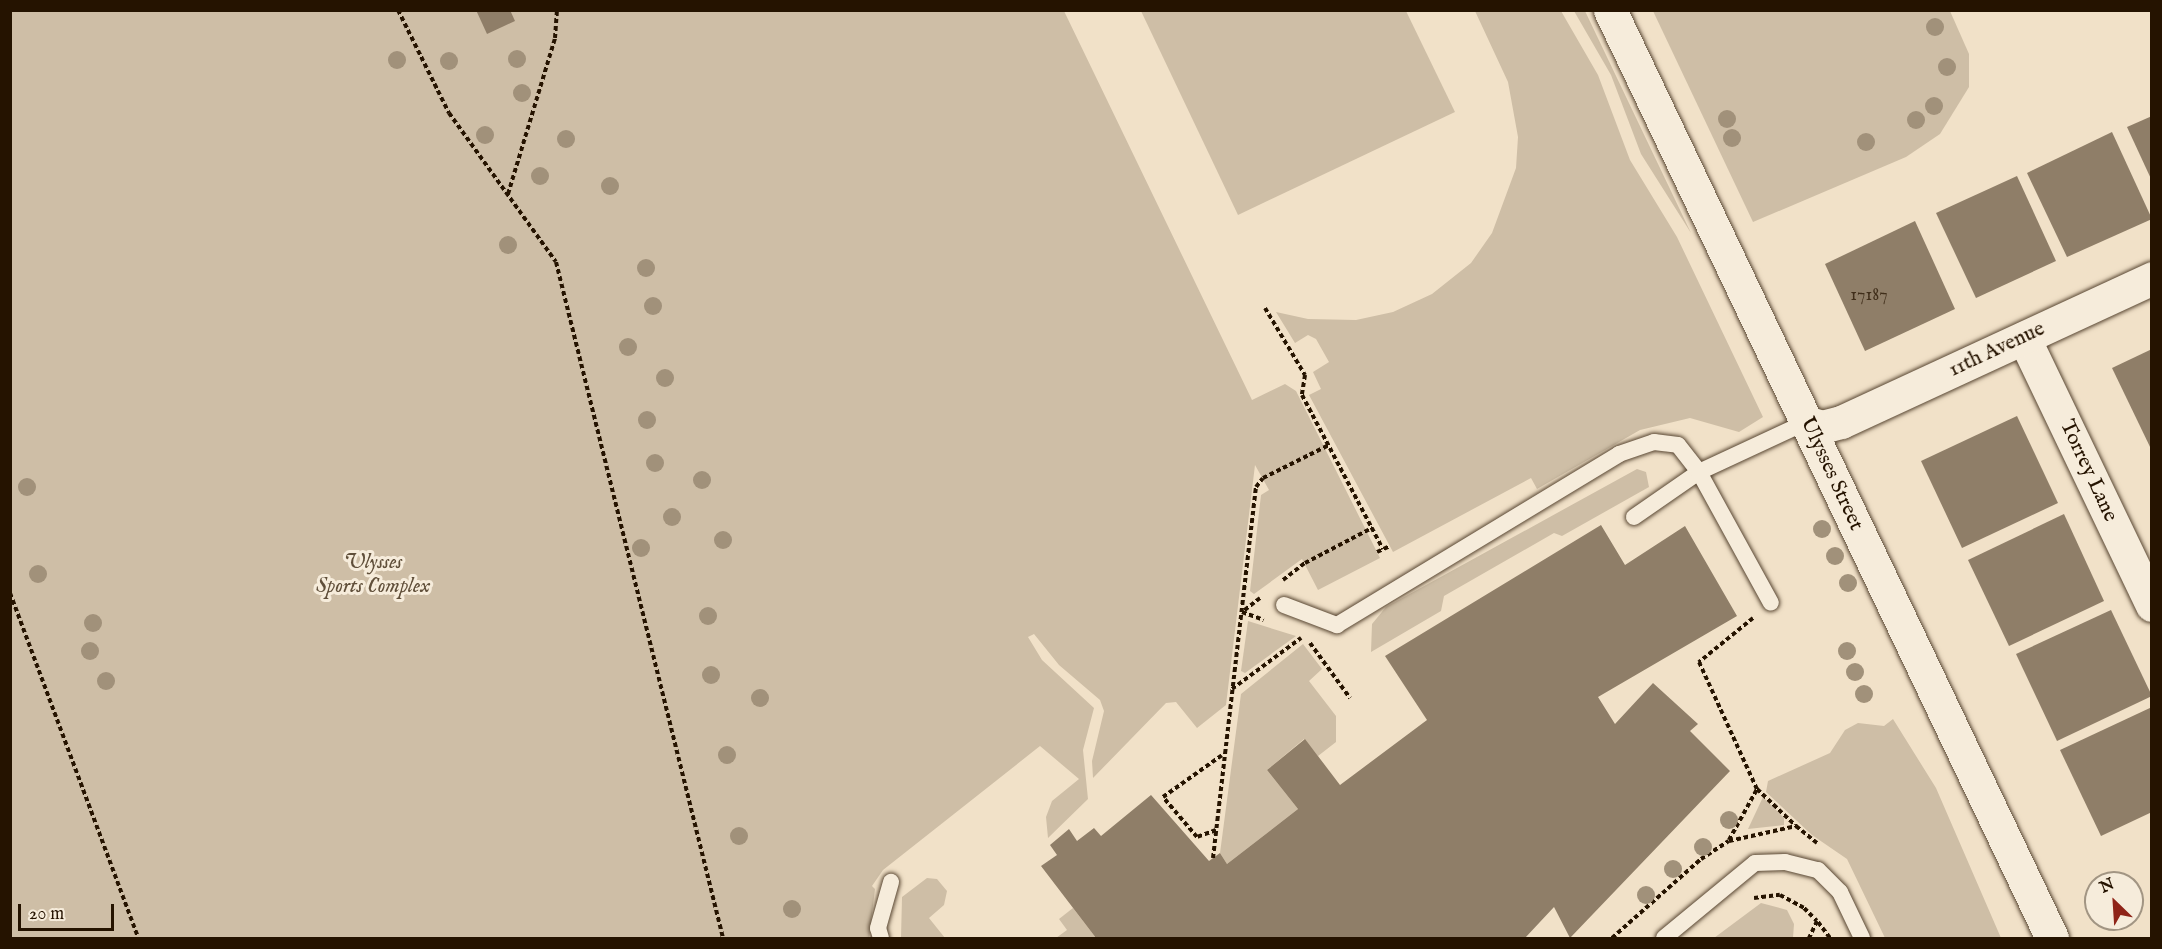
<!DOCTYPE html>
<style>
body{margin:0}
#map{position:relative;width:2162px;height:949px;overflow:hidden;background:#f1e1c8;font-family:"IM FELL English",serif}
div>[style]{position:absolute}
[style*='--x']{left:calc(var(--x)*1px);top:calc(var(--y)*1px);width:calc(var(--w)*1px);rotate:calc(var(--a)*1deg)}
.green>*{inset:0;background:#cebea6}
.building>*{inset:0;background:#8f7e68}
.path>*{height:4px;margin-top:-2px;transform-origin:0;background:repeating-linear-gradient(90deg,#251300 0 4.5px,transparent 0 7.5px)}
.roads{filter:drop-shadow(0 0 2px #584632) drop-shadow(0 0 2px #584632)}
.lane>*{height:16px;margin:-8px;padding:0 8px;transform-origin:8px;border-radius:8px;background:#f6ecdb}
.street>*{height:33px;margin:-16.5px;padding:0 16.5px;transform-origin:16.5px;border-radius:16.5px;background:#f6ecdb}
.secondary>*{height:33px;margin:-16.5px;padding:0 16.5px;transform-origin:16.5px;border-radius:16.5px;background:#f6ecdb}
.trees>*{width:18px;height:18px;margin:-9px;border-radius:50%;background:#a1917a}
span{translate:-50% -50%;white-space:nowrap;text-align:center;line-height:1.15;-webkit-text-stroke:6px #f6ecdb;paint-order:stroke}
.number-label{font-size:18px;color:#402e1a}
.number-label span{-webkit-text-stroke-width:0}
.street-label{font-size:21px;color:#251300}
.park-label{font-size:21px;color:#604f3a;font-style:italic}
.frame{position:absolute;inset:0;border:12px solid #251300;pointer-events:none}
.north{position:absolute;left:2084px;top:871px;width:60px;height:60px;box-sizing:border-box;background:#f6ecdb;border:2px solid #a29583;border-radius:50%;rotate:335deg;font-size:16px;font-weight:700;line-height:24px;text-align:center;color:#251300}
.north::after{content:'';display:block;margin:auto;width:21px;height:27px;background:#8f2418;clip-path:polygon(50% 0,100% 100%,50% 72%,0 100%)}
.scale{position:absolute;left:18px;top:904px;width:96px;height:27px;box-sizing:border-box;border:3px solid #251300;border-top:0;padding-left:8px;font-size:18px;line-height:21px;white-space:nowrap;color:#251300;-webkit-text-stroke:4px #f6ecdb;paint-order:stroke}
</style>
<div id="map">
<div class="green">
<div style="clip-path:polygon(10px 11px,1064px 11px,1252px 400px,1285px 384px,1296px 391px,1380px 558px,1318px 590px,1302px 559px,1254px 594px,1250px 591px,1261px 495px,1269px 490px,1255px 465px,1226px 705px,1197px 728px,1176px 702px,1166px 703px,1093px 778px,1092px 761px,1104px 711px,1100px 700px,1059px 665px,1034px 634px,1028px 637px,1042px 660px,1094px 708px,1083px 750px,1088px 799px,1048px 838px,1046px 817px,1052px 801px,1079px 779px,1040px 746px,883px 870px,872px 886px,875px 889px,869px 938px,11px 938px)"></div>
<div style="clip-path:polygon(1141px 11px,1406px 11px,1455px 112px,1238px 215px)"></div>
<div style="clip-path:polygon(1475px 11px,1561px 11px,1598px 75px,1630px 160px,1677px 237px,1763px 417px,1739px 432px,1690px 418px,1640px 430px,1537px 489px,1531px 478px,1393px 552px,1309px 395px,1321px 389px,1313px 372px,1329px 362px,1316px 339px,1308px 335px,1295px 343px,1276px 312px,1308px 319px,1356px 320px,1393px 312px,1432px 294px,1471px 263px,1492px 233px,1516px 168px,1518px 137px,1508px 82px)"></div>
<div style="clip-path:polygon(1574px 11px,1585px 11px,1691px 233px,1641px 154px,1611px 75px)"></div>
<div style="clip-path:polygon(1653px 11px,1950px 11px,1969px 54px,1969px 87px,1940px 134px,1906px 157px,1753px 222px)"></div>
<div style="clip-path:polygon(1637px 469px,1646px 472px,1649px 487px,1562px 536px,1554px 533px,1444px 596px,1441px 611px,1371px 652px,1372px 624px,1386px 607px)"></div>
<div style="clip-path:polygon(1248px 621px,1296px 636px,1245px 673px,1241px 671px)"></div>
<div style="clip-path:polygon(1303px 644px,1322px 669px,1309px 681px,1336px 716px,1336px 742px,1318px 756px,1304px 739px,1267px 770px,1298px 809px,1227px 864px,1220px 853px,1241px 694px)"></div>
<div style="clip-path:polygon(1893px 719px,1936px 788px,2001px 938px,1885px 938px,1847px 859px,1812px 835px,1766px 792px,1768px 781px,1830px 753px,1845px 730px,1858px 723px,1884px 726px)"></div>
<div style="clip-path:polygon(1763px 797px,1784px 818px,1784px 825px,1748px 829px)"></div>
<div style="clip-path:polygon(927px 878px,937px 879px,947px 891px,944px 905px,929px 918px,945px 938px,901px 938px,902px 897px)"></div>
<div style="clip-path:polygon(1761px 903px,1787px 910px,1794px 924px,1793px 938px,1714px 938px)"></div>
<div style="clip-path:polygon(1073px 908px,1096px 938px,1056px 938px,1067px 930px,1059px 919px)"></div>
</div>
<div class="building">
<div style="clip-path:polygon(476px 10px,510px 10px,515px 21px,487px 34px)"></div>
<div style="clip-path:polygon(2152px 116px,2152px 181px,2127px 127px)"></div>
<div style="clip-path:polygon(2112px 132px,2152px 219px,2067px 257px,2027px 173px)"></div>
<div style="clip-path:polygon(2017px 176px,2056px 261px,1976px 298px,1936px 213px)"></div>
<div style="clip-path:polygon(1915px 221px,1955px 309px,1865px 351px,1825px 264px)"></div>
<div style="clip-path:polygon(2152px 349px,2152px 451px,2112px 368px)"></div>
<div style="clip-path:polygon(2017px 416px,2058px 503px,1962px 548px,1921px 461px)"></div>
<div style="clip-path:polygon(2064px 514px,2104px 601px,2009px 646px,1968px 560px)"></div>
<div style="clip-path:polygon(1601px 525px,1625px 565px,1685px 526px,1737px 616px,1598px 697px,1615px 724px,1653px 683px,1698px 724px,1690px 731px,1730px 771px,1570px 938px,1554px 907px,1525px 938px,1096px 938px,1041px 866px,1057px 855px,1050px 845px,1069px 829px,1077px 841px,1094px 828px,1101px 836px,1151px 795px,1209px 861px,1220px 853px,1227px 864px,1298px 809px,1267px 770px,1305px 739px,1340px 785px,1427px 720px,1385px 656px)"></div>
<div style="clip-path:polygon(2111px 610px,2152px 696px,2057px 741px,2016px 654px)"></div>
<div style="clip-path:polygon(2152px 707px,2152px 812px,2101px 836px,2060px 750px)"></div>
</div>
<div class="path">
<div style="--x:398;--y:10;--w:115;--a:63.7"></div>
<div style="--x:449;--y:113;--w:183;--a:54.3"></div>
<div style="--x:556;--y:262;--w:696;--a:76.12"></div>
<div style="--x:508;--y:194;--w:163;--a:-73.2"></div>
<div style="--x:555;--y:38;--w:28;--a:-86"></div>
<div style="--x:1265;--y:308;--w:78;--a:59.2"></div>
<div style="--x:1305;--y:375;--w:20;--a:99"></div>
<div style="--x:1302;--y:395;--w:174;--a:62.3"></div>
<div style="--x:1377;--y:552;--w:14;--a:-25"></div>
<div style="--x:1283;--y:580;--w:28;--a:-38"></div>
<div style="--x:1305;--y:563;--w:76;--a:-27.6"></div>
<div style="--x:10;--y:593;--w:368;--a:69.6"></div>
<div style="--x:1260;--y:598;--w:23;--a:142"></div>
<div style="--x:1242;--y:612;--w:23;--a:20"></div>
<div style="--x:1753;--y:618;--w:70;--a:140.8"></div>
<div style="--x:1699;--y:662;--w:140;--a:65.5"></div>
<div style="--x:1310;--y:643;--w:68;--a:54"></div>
<div style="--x:1232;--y:689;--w:86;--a:-36.5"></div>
<div style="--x:1216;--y:830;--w:20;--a:160"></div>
<div style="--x:1197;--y:837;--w:52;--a:-130.4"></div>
<div style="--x:1163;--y:797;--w:72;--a:-35.4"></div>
<div style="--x:1729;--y:840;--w:58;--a:-61.2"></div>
<div style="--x:1757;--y:789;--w:54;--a:43.5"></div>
<div style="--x:1213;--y:858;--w:373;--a:-83.4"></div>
<div style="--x:1256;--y:487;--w:11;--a:-52"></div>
<div style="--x:1263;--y:478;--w:74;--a:-26.6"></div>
<div style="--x:1754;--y:898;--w:26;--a:-7"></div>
<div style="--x:1780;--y:895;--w:27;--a:28"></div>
<div style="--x:1804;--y:908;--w:18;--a:45"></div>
<div style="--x:1817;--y:921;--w:19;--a:115"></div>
<div style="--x:1818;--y:922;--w:20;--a:53"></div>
<div style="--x:1612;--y:938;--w:119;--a:-41.6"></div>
<div style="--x:1701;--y:859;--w:33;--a:-33"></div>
<div style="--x:1729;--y:841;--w:69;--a:-12.6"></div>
<div style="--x:1796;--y:826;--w:27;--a:39"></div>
</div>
<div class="roads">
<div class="lane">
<div style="--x:1634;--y:517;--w:79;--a:-34.7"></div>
<div style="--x:1699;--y:472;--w:149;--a:61.2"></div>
<div style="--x:1284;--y:605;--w:57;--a:20.7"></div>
<div style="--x:1337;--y:625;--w:330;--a:-31.2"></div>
<div style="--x:1619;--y:454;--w:37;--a:-19"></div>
<div style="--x:1654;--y:442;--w:24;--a:7"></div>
<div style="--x:1678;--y:445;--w:34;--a:52"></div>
<div style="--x:1699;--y:472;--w:118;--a:-25"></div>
<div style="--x:881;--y:938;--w:10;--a:-107"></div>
<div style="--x:878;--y:928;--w:48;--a:-74.2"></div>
<div style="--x:1664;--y:938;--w:118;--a:-39.5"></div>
<div style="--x:1755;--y:863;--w:30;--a:-2"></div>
<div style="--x:1785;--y:862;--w:34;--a:14"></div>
<div style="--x:1818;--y:870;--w:31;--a:45"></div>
<div style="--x:1840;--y:892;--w:51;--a:64.4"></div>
</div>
<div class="street">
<div style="--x:2024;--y:338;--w:296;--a:64.4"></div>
<div style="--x:1806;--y:422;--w:17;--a:17"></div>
<div style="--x:1822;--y:427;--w:20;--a:-15"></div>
<div style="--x:1841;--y:422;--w:343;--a:-24.8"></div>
</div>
<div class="secondary">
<div style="--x:1610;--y:10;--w:1028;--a:64.53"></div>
</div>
</div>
<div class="trees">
<div style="left:1935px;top:27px"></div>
<div style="left:517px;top:59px"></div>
<div style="left:397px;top:60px"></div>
<div style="left:449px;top:61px"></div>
<div style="left:1947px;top:67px"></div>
<div style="left:522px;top:93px"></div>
<div style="left:1934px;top:106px"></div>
<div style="left:1727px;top:119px"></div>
<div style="left:1916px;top:120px"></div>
<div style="left:485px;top:135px"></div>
<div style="left:1732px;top:138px"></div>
<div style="left:566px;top:139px"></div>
<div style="left:1866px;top:142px"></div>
<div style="left:540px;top:176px"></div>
<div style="left:610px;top:186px"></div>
<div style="left:508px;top:245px"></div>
<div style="left:646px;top:268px"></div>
<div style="left:653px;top:306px"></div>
<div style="left:628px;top:347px"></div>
<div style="left:665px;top:378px"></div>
<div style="left:647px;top:420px"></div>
<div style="left:655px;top:463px"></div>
<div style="left:702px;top:480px"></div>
<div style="left:27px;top:487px"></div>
<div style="left:672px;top:517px"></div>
<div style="left:1822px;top:529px"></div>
<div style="left:723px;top:540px"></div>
<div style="left:641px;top:548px"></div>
<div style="left:1835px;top:556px"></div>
<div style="left:38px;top:574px"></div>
<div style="left:1848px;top:583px"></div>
<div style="left:708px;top:616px"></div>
<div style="left:93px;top:623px"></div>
<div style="left:90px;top:651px"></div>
<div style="left:1847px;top:651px"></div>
<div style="left:1855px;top:672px"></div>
<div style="left:711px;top:675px"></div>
<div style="left:106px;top:681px"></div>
<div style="left:1864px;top:694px"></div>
<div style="left:760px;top:698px"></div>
<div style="left:727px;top:755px"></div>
<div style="left:1729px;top:820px"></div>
<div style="left:739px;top:836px"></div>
<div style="left:1703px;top:847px"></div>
<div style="left:1673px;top:869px"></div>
<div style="left:1646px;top:895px"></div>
<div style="left:792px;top:909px"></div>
</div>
<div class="number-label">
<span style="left:1869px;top:296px">17187</span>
</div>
<div class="street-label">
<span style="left:1997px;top:350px;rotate:-25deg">11th Avenue</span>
<span style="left:2088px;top:471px;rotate:65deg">Torrey Lane</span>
<span style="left:1831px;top:474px;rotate:65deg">Ulysses Street</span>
</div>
<div class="park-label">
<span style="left:373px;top:575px">Ulysses<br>Sports Complex</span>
</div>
<div class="frame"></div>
<div class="north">N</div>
<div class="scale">20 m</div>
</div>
